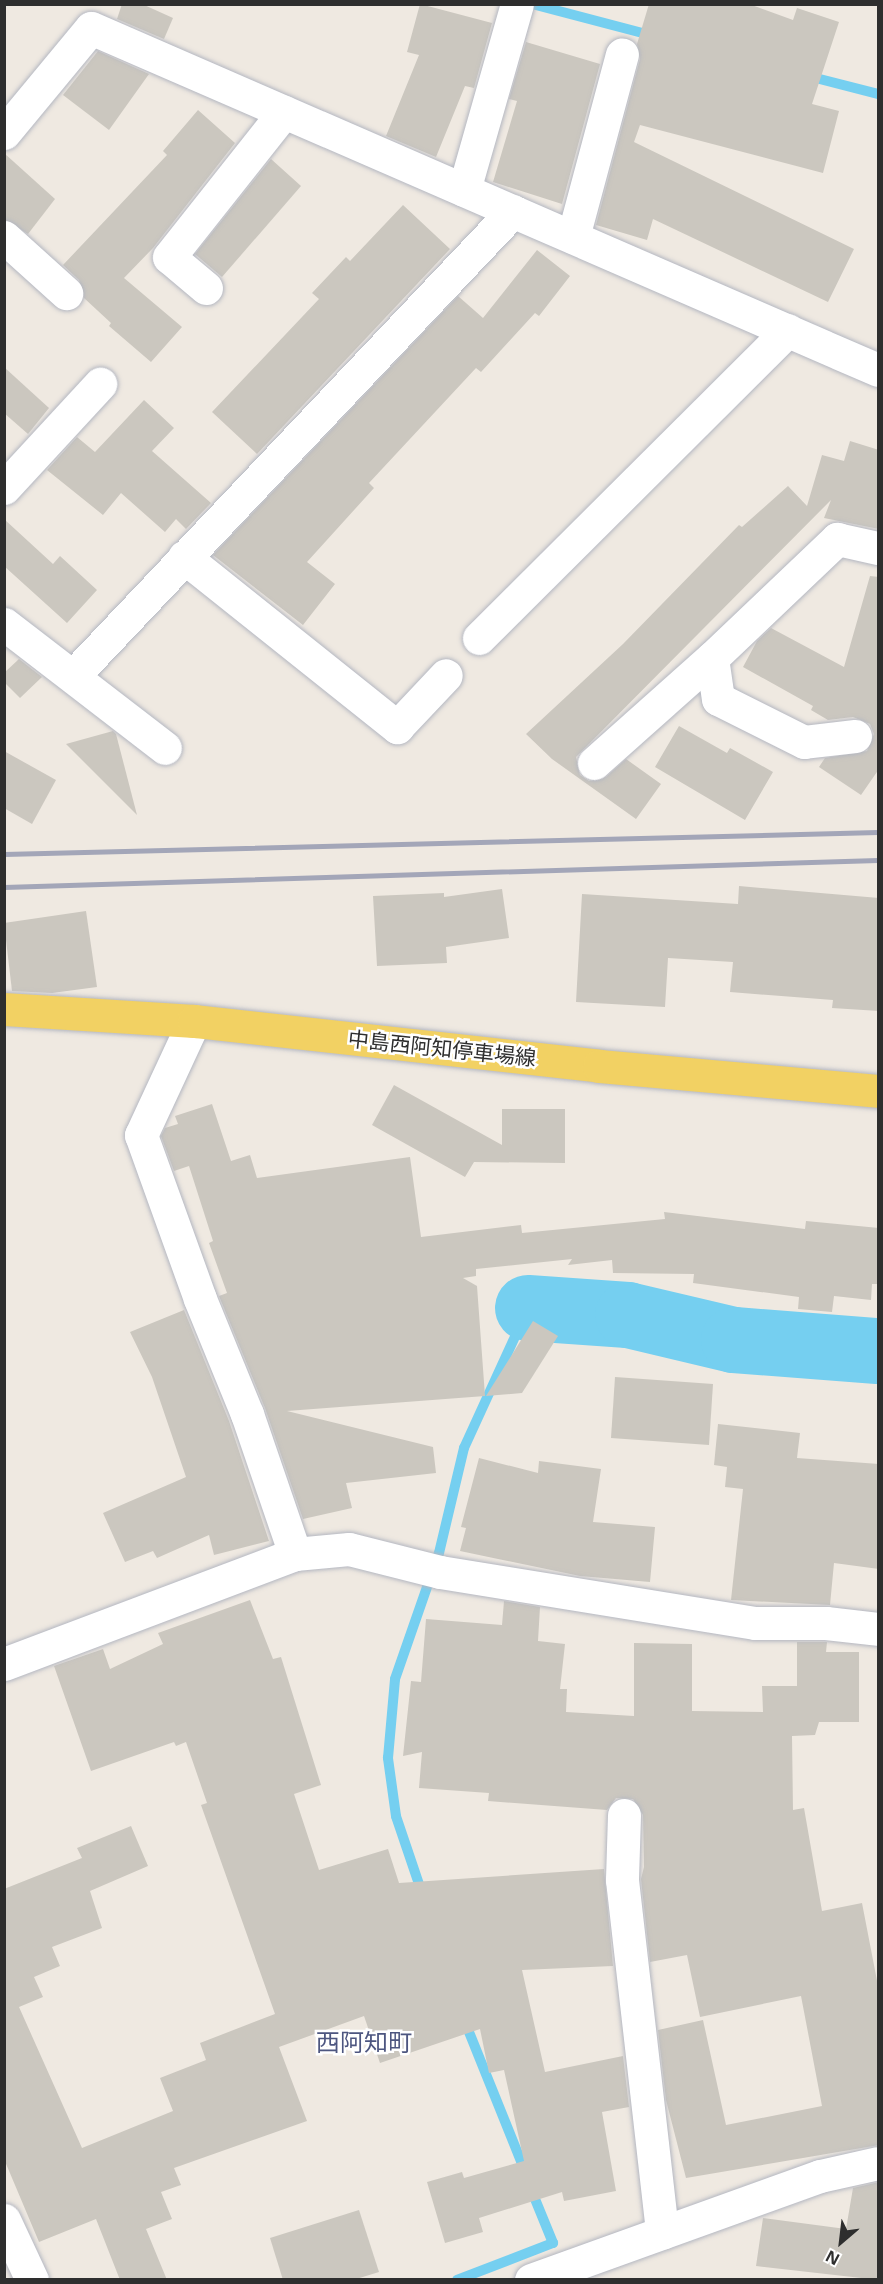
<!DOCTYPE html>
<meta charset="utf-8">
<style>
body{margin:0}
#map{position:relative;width:883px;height:2284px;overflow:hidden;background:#efe9e1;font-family:"Open Sans","Noto Sans JP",sans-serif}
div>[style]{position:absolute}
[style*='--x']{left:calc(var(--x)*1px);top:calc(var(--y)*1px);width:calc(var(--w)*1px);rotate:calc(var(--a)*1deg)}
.stream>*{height:10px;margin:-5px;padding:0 5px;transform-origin:5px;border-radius:5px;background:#75cff0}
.river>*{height:66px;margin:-33px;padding:0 33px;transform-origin:33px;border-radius:33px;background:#75cff0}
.building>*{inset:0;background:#cbc7bf}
.roads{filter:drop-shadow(0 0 2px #b4b7c1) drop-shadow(0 0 2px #b4b7c1)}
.minor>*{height:33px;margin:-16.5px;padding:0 16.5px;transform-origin:16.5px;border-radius:16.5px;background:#fff}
.major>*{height:33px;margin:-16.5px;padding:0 16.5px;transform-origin:16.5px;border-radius:16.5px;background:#f2d163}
.rail>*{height:4.5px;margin:-2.25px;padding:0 2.25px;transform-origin:2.25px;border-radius:2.25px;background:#a3a6b8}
span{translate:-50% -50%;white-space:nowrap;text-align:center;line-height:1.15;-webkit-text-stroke:5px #fff;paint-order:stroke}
.street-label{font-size:21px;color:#2e2e2e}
.quarter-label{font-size:24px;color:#4d5680}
.frame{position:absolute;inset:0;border:6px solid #2e2e2e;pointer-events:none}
.north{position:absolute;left:811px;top:2212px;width:60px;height:60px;-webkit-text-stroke:4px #fff;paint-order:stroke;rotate:208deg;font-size:16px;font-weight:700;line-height:24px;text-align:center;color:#2e2e2e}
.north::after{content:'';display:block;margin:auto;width:21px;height:27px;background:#2e2e2e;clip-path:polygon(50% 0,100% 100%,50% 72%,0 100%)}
</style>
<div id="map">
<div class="stream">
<div style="--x:532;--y:4;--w:126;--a:14.7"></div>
<div style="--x:808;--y:76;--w:72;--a:14.4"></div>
<div style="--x:422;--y:1893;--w:81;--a:-108.7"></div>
<div style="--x:396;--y:1816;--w:59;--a:-97.9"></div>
<div style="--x:388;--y:1758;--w:79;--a:-84.9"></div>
<div style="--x:395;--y:1679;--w:133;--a:-70.8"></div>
<div style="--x:439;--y:1553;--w:108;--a:-76.6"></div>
<div style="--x:464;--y:1448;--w:154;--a:-65.4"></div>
<div style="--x:465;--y:2022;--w:164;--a:68.1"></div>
<div style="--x:457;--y:2280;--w:103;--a:-21.1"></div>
<div style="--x:553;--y:2243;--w:58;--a:-112.2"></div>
</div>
<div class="river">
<div style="--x:528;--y:1308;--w:100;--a:4"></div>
<div style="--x:628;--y:1315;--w:109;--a:13.3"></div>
<div style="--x:734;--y:1340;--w:144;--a:4.4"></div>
</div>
<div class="building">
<div style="clip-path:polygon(122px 4px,142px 4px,173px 18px,164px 39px,117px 19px)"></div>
<div style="clip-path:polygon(420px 4px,492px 23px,474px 88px,465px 86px,436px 157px,386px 136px,419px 55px,407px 52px)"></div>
<div style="clip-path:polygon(649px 4px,749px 4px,793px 20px,797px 8px,839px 22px,812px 104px,839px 111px,823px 173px,640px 125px,634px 142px,854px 249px,828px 302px,653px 219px,647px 240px,596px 225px,640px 59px,637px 44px)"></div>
<div style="clip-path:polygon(526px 42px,600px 64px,562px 204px,493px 182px,517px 101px,509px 99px)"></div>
<div style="clip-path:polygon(98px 51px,149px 74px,109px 130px,63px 95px)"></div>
<div style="clip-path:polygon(198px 110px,235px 143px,153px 248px,124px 278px,182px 327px,151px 362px,109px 326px,111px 323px,84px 298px,79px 280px,63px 265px,167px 155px,163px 151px)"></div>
<div style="clip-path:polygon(4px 153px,55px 199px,28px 234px,4px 219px)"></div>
<div style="clip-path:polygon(271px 159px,301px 186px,222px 277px,195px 254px)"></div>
<div style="clip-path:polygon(403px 205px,450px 249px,257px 454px,212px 412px,319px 299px,312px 293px,346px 257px,350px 261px)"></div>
<div style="clip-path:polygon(537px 250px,570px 276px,539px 316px,535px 313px,481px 372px,476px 368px,369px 483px,374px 488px,307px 562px,335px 584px,303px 625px,213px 555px,458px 296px,483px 318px)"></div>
<div style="clip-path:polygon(4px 367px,49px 408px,28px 434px,4px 413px)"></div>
<div style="clip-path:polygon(144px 400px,174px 428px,152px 451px,211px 503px,186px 529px,176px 519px,165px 532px,121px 493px,103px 515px,47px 470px,77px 437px,95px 452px)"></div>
<div style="clip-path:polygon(850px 441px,879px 450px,879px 529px,824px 518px,831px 500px,576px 757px,580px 775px,589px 781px,606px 777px,626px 759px,661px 784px,636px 819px,552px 759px,526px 734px,623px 644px,739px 525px,742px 527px,788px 486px,807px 506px,822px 455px,844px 461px)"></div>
<div style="clip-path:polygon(4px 519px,53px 564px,60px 556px,97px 590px,67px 623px,4px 566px)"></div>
<div style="clip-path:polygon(870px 576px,879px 577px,879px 769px,861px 795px,819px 767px,825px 758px,867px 751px,874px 734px,870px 724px,853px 717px,828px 720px,811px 710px,813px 706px,743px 667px,757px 641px,771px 628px,844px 667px)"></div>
<div style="clip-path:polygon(19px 659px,42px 677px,20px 698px,4px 682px,4px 673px)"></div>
<div style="clip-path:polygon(679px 726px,727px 753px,730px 748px,773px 772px,745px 820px,655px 767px)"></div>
<div style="clip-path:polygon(113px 731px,116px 734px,137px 815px,66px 744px)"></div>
<div style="clip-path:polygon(4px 751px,56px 780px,32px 824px,4px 808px)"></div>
<div style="clip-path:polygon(739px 886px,879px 898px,879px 1011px,832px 1008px,833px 1000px,730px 992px,733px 962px,668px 958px,665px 1007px,576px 1002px,582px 894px,738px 904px)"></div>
<div style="clip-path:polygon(502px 889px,509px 938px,446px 947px,447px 963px,377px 966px,373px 896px,444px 893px,444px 897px)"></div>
<div style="clip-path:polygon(86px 911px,97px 987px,52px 993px,12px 991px,4px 923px)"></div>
<div style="clip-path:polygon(394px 1085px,502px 1145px,502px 1109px,565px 1109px,565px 1163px,474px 1162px,465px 1177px,372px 1125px)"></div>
<div style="clip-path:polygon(212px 1104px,231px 1161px,250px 1155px,257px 1178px,410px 1157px,421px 1237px,521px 1225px,522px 1233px,665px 1219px,664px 1212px,805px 1229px,806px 1221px,879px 1228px,879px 1284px,872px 1284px,871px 1300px,834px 1296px,832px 1312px,798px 1309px,799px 1297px,693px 1283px,694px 1274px,613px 1273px,612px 1260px,568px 1265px,572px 1259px,476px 1269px,476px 1276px,463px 1278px,477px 1286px,485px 1396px,287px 1411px,433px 1447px,436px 1473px,346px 1483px,352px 1508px,303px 1519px,265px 1408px,219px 1296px,227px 1293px,209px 1243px,213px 1241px,189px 1166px,174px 1171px,161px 1136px,165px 1128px,178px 1124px,175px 1116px)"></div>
<div style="clip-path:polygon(184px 1310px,229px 1421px,269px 1541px,214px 1555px,209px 1535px,157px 1558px,153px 1551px,125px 1562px,103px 1513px,186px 1477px,152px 1377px,130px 1332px)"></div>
<div style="clip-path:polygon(533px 1321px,558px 1336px,522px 1393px,486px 1396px)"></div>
<div style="clip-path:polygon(615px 1377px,713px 1384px,709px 1445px,611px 1438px)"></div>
<div style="clip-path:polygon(718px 1424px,800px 1433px,797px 1458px,879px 1464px,879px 1569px,834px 1563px,830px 1605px,731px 1600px,743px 1489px,725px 1487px,727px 1467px,714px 1465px)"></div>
<div style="clip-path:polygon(479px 1458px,538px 1473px,539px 1461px,601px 1469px,593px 1522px,655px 1527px,650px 1582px,580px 1576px,460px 1551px,466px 1528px,461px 1527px)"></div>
<div style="clip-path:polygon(250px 1600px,273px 1659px,281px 1657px,321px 1785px,294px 1794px,319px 1870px,388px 1849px,399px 1883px,604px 1869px,613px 1966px,522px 1970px,545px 2072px,623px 2056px,629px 2107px,602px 2112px,616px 2191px,564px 2201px,562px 2192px,479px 2218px,483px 2232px,445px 2243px,427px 2182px,462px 2172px,464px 2178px,524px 2161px,504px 2070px,489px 2073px,480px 2029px,380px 2063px,364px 2016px,279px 2047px,307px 2121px,174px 2168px,181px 2185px,161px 2192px,172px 2219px,146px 2229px,167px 2280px,120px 2280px,96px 2219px,39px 2242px,4px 2159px,4px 1889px,82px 1858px,77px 1848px,131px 1826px,148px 1866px,90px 1891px,102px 1928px,52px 1947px,60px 1966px,34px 1977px,43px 1997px,19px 2007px,82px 2148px,173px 2111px,160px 2078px,206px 2060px,200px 2043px,275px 2014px,201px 1805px,207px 1803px,186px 1742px,176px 1746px,174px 1742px,91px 1771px,54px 1666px,103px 1649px,110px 1669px,163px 1644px,158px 1633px)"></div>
<div style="clip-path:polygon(504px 1601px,540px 1607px,538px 1641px,565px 1644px,560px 1689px,567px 1689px,566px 1712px,634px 1716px,634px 1643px,692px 1644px,692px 1711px,763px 1712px,762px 1686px,797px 1686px,797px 1642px,827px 1642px,826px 1652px,859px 1652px,859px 1722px,819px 1722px,815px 1735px,792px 1736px,793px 1810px,804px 1808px,822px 1911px,862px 1903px,879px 1991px,879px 2145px,686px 2178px,666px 2100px,658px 2030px,703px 2020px,726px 2125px,822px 2106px,801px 1996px,700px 2017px,687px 1955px,650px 1962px,641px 1879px,644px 1867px,643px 1815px,633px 1799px,616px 1798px,607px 1810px,488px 1801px,489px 1793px,419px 1788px,422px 1752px,403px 1756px,411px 1681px,421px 1682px,426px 1619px,502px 1625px)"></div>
<div style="clip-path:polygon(879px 2182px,879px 2280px,756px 2266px,763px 2218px,846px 2229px,853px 2188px)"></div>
<div style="clip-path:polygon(359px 2210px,379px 2272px,353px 2280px,283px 2280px,270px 2238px)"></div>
</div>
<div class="roads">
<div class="minor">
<div style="--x:4;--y:133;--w:136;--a:-50.4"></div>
<div style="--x:91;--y:28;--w:858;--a:23.49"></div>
<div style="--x:464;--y:190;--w:193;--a:-74.1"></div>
<div style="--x:4;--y:237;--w:84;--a:42.1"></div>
<div style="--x:573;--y:237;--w:189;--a:-75"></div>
<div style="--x:206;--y:288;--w:48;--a:-140"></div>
<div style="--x:169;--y:257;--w:185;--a:-51.6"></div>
<div style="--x:4;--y:488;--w:142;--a:-47.3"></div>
<div style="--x:184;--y:557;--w:273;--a:38.6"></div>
<div style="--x:397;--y:727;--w:71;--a:-46.7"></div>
<div style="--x:4;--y:624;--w:203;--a:37.6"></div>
<div style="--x:479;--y:638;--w:436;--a:-44.9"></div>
<div style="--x:73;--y:676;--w:640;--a:-46.58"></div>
<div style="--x:855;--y:736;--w:51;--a:173.3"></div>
<div style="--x:804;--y:742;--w:96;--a:-153.4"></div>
<div style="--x:718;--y:699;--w:41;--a:-98.3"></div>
<div style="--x:712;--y:658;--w:173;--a:-43.6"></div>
<div style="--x:837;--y:539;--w:42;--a:12.4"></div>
<div style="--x:594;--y:763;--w:158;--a:-41.7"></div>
<div style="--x:194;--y:1021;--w:126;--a:114.9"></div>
<div style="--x:141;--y:1135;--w:174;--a:70.2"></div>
<div style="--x:200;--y:1299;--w:124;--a:67.8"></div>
<div style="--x:247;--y:1414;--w:148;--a:71.1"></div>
<div style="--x:4;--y:1664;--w:311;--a:-20.7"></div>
<div style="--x:295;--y:1554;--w:54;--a:-5.3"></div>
<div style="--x:349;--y:1549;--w:94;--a:14.2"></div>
<div style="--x:440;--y:1572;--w:319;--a:9.2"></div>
<div style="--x:755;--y:1623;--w:71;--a:0"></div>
<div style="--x:826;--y:1623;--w:52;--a:6.6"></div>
<div style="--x:624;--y:1815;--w:65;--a:91.8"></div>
<div style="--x:622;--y:1880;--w:355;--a:83.5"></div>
<div style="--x:4;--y:2220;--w:66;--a:65"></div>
<div style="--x:531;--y:2280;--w:307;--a:-19.8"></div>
<div style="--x:820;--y:2176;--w:59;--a:-12.6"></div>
</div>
<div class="major">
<div style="--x:4;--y:1009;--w:190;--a:3.6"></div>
<div style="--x:194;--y:1021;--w:407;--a:6.3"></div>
<div style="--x:599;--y:1066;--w:280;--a:5.1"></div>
</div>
</div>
<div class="rail">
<div style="--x:4;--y:854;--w:874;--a:-1.44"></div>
<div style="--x:4;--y:887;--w:874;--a:-1.77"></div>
</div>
<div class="street-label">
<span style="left:442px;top:1048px;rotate:6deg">中島西阿知停車場線</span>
</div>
<div class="quarter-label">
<span style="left:364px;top:2042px">西阿知町</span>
</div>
<div class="frame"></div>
<div class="north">N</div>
</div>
